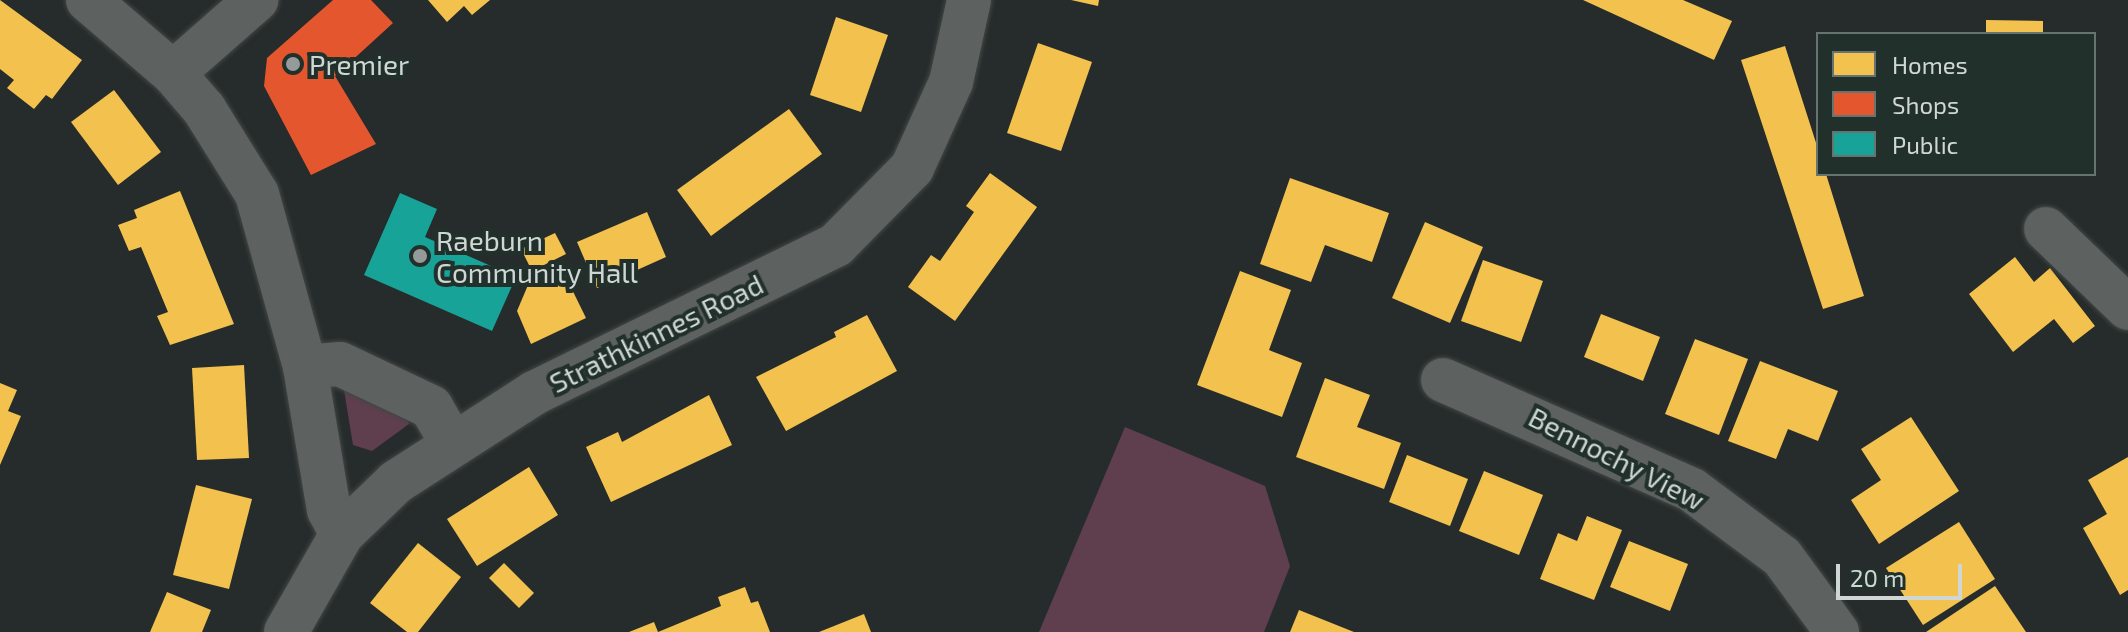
<!DOCTYPE html>
<style>
body{margin:0}
#map{position:relative;width:2128px;height:632px;overflow:hidden;background:#262c2b;font-family:"Exo 2",sans-serif}
div>[style]{position:absolute}
[style*='--x']{left:calc(var(--x)*1px);top:calc(var(--y)*1px);width:calc(var(--w)*1px);rotate:calc(var(--a)*1deg)}
.green>*{inset:0;background:#5f3f4e}
.homes>*{inset:0;background:#f2c14e}
.shops>*{inset:0;background:#e4572e}
.public>*{inset:0;background:#17a398}
.roads{filter:drop-shadow(0 0 2px #424745) drop-shadow(0 0 2px #424745)}
.minor>*{height:44px;margin:-22px;padding:0 22px;transform-origin:22px;border-radius:22px;background:#5d6160}
.dots>*{width:22px;height:22px;translate:-50% -50%;box-sizing:border-box;border:4px solid #22302c;border-radius:50%}
span{translate:-50% -50%;white-space:nowrap;text-align:center;line-height:1.15;-webkit-text-stroke:8px #22302c;paint-order:stroke}
.poi-label{font-size:28px;color:#cfd7d5}
.left{translate:0 -50%;text-align:left}
.street-label{font-size:28px;color:#cfd7d5}
.legend{position:absolute;left:1816px;top:32px;width:280px;height:144px;box-sizing:border-box;background:#22302c;border:2px solid #677370;margin:0;padding:10px 14px;list-style:none;font-size:24px;color:#cfd7d5}
.legend li{display:flex;align-items:center;gap:16px;height:40px}
.legend b{width:40px;border:2px solid #677370}
.scale{position:absolute;left:1836px;top:564px;width:126px;height:36px;box-sizing:border-box;border:4px solid #cfd7d5;border-top:0;padding-left:10px;font-size:24px;line-height:28px;white-space:nowrap;color:#cfd7d5;-webkit-text-stroke:6px #22302c;paint-order:stroke}
</style>
<div id="map">
<div class="green">
<div style="clip-path:polygon(344px 390px,408px 421px,409px 424px,372px 451px,353px 445px)"></div>
<div style="clip-path:polygon(1125px 427px,1265px 486px,1290px 566px,1264px 632px,1039px 632px)"></div>
</div>
<div class="homes">
<div style="clip-path:polygon(0 0,82px 60px,52px 99px,46px 95px,34px 109px,7px 88px,14px 80px,0 69px)"></div>
<div style="clip-path:polygon(428px 0,490px 0,472px 15px,464px 6px,447px 22px)"></div>
<div style="clip-path:polygon(1071px 0,1099px 0,1098px 6px)"></div>
<div style="clip-path:polygon(1583px 0,1683px 0,1732px 21px,1714px 60px)"></div>
<div style="clip-path:polygon(836px 17px,888px 35px,861px 112px,810px 95px)"></div>
<div style="clip-path:polygon(1986px 20px,2043px 21px,2043px 34px,1986px 34px)"></div>
<div style="clip-path:polygon(1038px 43px,1092px 62px,1061px 151px,1007px 133px)"></div>
<div style="clip-path:polygon(1785px 46px,1818px 149px,1818px 174px,1826px 174px,1864px 296px,1823px 309px,1741px 60px)"></div>
<div style="clip-path:polygon(114px 90px,161px 152px,118px 185px,71px 122px)"></div>
<div style="clip-path:polygon(789px 109px,822px 154px,711px 236px,677px 190px)"></div>
<div style="clip-path:polygon(990px 173px,1037px 207px,955px 321px,908px 287px,931px 255px,940px 261px,974px 212px,966px 206px)"></div>
<div style="clip-path:polygon(1290px 178px,1389px 213px,1372px 262px,1325px 245px,1311px 282px,1260px 264px)"></div>
<div style="clip-path:polygon(180px 191px,234px 324px,170px 345px,157px 316px,168px 312px,141px 247px,129px 251px,118px 225px,137px 218px,134px 210px)"></div>
<div style="clip-path:polygon(647px 212px,666px 257px,597px 288px,577px 242px)"></div>
<div style="clip-path:polygon(1425px 222px,1483px 247px,1450px 323px,1392px 298px)"></div>
<div style="clip-path:polygon(555px 233px,566px 254px,532px 271px,521px 249px)"></div>
<div style="clip-path:polygon(2015px 257px,2034px 282px,2050px 268px,2095px 326px,2073px 343px,2054px 319px,2013px 352px,1969px 294px)"></div>
<div style="clip-path:polygon(1483px 260px,1543px 281px,1521px 342px,1461px 321px)"></div>
<div style="clip-path:polygon(561px 267px,586px 318px,531px 344px,517px 311px,531px 278px)"></div>
<div style="clip-path:polygon(1240px 271px,1291px 290px,1269px 350px,1302px 363px,1282px 417px,1197px 385px)"></div>
<div style="clip-path:polygon(1601px 314px,1660px 337px,1643px 381px,1584px 357px)"></div>
<div style="clip-path:polygon(867px 315px,897px 371px,786px 431px,756px 377px,836px 337px,834px 332px)"></div>
<div style="clip-path:polygon(1695px 339px,1748px 359px,1719px 435px,1665px 414px)"></div>
<div style="clip-path:polygon(1760px 361px,1838px 391px,1818px 441px,1788px 429px,1776px 459px,1728px 441px)"></div>
<div style="clip-path:polygon(244px 365px,249px 458px,197px 460px,192px 368px)"></div>
<div style="clip-path:polygon(1325px 378px,1370px 395px,1357px 427px,1401px 443px,1384px 489px,1296px 457px)"></div>
<div style="clip-path:polygon(0 383px,17px 390px,8px 411px,21px 416px,0 465px)"></div>
<div style="clip-path:polygon(709px 395px,732px 445px,611px 502px,586px 447px,618px 432px,622px 442px)"></div>
<div style="clip-path:polygon(1911px 417px,1959px 491px,1879px 544px,1851px 500px,1881px 480px,1861px 449px)"></div>
<div style="clip-path:polygon(1407px 455px,1468px 479px,1450px 526px,1389px 502px)"></div>
<div style="clip-path:polygon(2128px 457px,2128px 590px,2120px 595px,2083px 528px,2107px 514px,2088px 480px)"></div>
<div style="clip-path:polygon(529px 467px,558px 515px,477px 566px,447px 519px)"></div>
<div style="clip-path:polygon(1484px 471px,1543px 495px,1519px 555px,1459px 531px)"></div>
<div style="clip-path:polygon(196px 485px,252px 499px,229px 589px,173px 575px)"></div>
<div style="clip-path:polygon(1587px 516px,1622px 530px,1594px 600px,1540px 579px,1558px 533px,1577px 541px)"></div>
<div style="clip-path:polygon(1959px 522px,1995px 579px,1923px 625px,1886px 568px)"></div>
<div style="clip-path:polygon(1629px 541px,1688px 564px,1670px 611px,1610px 587px)"></div>
<div style="clip-path:polygon(418px 543px,461px 577px,418px 632px,407px 632px,370px 603px)"></div>
<div style="clip-path:polygon(504px 563px,534px 593px,519px 608px,489px 578px)"></div>
<div style="clip-path:polygon(1995px 586px,2026px 632px,1926px 632px)"></div>
<div style="clip-path:polygon(745px 587px,751px 603px,758px 601px,770px 632px,629px 632px,654px 622px,658px 632px,721px 606px,718px 597px)"></div>
<div style="clip-path:polygon(167px 592px,211px 610px,202px 632px,150px 632px)"></div>
<div style="clip-path:polygon(1299px 610px,1354px 632px,1290px 632px)"></div>
<div style="clip-path:polygon(864px 614px,871px 632px,819px 632px)"></div>
</div>
<div class="shops">
<div style="clip-path:polygon(333px 0,371px 0,393px 23px,335px 76px,376px 144px,311px 175px,264px 86px,267px 58px)"></div>
</div>
<div class="public">
<div style="clip-path:polygon(400px 193px,437px 209px,425px 237px,516px 277px,492px 331px,364px 275px)"></div>
</div>
<div class="roads">
<div class="minor">
<div style="--x:88;--y:0;--w:112;--a:40.7"></div>
<div style="--x:173;--y:73;--w:48;--a:49.3"></div>
<div style="--x:204;--y:109;--w:100;--a:58.1"></div>
<div style="--x:257;--y:194;--w:180;--a:74.5"></div>
<div style="--x:305;--y:367;--w:145;--a:80.5"></div>
<div style="--x:329;--y:510;--w:27;--a:62"></div>
<div style="--x:173;--y:73;--w:111;--a:-41.3"></div>
<div style="--x:2046;--y:229;--w:114;--a:43.9"></div>
<div style="--x:305;--y:367;--w:35;--a:-5"></div>
<div style="--x:340;--y:364;--w:101;--a:25.3"></div>
<div style="--x:431;--y:407;--w:42;--a:59.7"></div>
<div style="--x:1443;--y:380;--w:272;--a:23.8"></div>
<div style="--x:1692;--y:490;--w:112;--a:36.7"></div>
<div style="--x:1782;--y:557;--w:93;--a:53.7"></div>
<div style="--x:286;--y:632;--w:113;--a:-60.3"></div>
<div style="--x:342;--y:534;--w:75;--a:-43.9"></div>
<div style="--x:396;--y:482;--w:164;--a:-32.8"></div>
<div style="--x:534;--y:393;--w:336;--a:-26.1"></div>
<div style="--x:836;--y:245;--w:108;--a:-45.4"></div>
<div style="--x:912;--y:168;--w:94;--a:-65.6"></div>
<div style="--x:951;--y:82;--w:84;--a:-77.6"></div>
</div>
</div>
<div class="dots">
<div style="left:293px;top:64px;background:#949b9a"></div>
<div style="left:420px;top:256px;background:#949b9a"></div>
</div>
<div class="poi-label">
<span class="left" style="left:309px;top:64px">Premier</span>
<span class="left" style="left:436px;top:256px">Raeburn<br>Community Hall</span>
</div>
<div class="street-label">
<span style="left:656px;top:333px;rotate:-26deg">Strathkinnes Road</span>
<span style="left:1617px;top:458px;rotate:27deg">Bennochy View</span>
</div>
<ul class="legend">
<li><b style="height:22px;background:#f2c14e"></b>Homes</li>
<li><b style="height:22px;background:#e4572e"></b>Shops</li>
<li><b style="height:22px;background:#17a398"></b>Public</li>
</ul>
<div class="scale">20 m</div>
</div>
